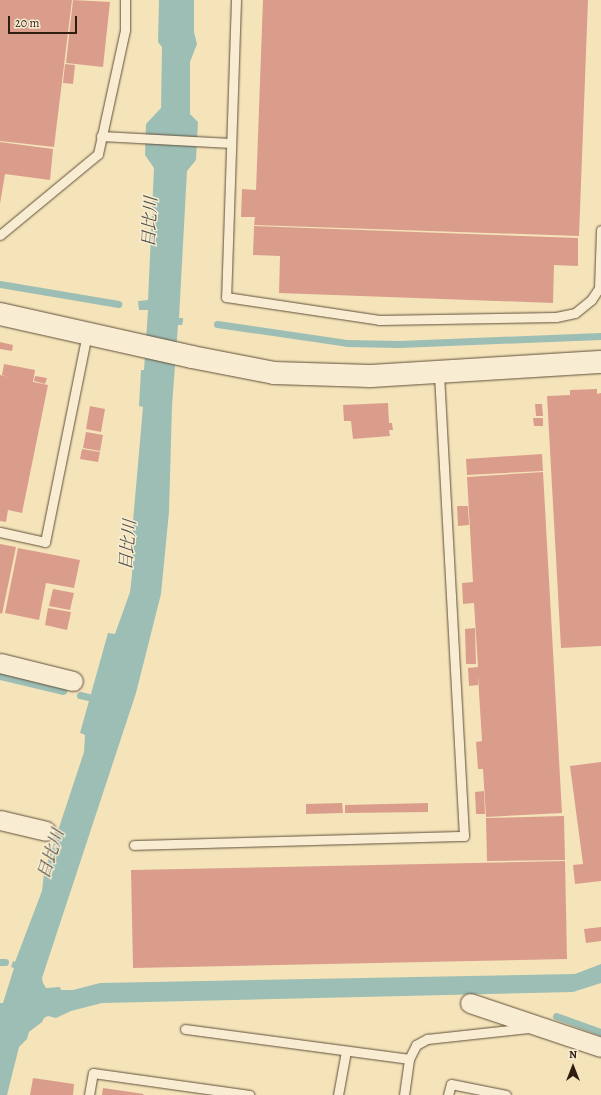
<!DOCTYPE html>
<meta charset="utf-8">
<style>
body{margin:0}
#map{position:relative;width:601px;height:1095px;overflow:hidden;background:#f5e4ba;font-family:Alegreya,"Noto Serif JP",serif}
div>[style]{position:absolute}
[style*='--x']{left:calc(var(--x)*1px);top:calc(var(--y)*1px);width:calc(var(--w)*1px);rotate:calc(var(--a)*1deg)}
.water>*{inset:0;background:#9dbeb5}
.stream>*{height:7px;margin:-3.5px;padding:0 3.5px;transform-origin:3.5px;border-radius:3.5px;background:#9dbeb5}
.building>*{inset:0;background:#da9d8c}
.roads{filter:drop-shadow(0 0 1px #604f3a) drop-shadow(0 0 1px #604f3a)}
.lane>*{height:9px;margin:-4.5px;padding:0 4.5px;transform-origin:4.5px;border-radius:4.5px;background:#f8edd2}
.street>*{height:19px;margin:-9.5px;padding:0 9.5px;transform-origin:9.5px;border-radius:9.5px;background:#f8edd2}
.secondary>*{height:22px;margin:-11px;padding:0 11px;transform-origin:11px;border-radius:11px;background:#f8edd2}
span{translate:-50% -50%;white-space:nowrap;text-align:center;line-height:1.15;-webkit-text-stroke:3px #f8edd2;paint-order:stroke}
.water-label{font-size:17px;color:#504d41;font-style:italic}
.north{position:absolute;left:553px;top:1047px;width:40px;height:40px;-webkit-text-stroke:3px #f8edd2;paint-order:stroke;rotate:0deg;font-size:11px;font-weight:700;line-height:16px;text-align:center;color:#2f1d0f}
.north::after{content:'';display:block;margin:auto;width:14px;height:18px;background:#2f1d0f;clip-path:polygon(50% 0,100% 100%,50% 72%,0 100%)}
.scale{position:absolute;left:8px;top:16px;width:69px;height:18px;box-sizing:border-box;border:2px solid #2f1d0f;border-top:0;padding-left:5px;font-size:12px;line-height:14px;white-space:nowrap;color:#2f1d0f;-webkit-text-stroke:3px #f8edd2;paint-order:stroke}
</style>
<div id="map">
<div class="water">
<div style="clip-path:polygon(159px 0,194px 0,194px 32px,197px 44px,190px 62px,190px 114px,198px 122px,196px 160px,187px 171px,179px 318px,183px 318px,183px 321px,182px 325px,178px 325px,172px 406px,169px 512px,161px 594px,136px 693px,42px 978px,43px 983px,46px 988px,60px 987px,61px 990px,73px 990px,100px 983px,575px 974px,601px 964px,601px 983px,573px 992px,102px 1003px,71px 1011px,56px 1018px,48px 1016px,44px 1018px,42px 1022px,29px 1032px,27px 1039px,19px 1047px,7px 1095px,0 1095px,0 1003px,3px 1003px,14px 968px,11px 967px,13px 961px,15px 962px,42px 891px,44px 873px,84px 752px,85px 735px,80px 733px,108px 633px,115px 634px,130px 592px,132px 575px,133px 521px,143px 407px,139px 406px,141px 370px,144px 370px,148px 310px,139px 310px,138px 301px,148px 300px,154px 168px,145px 155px,146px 124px,161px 108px,162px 47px,158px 42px)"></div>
</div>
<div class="stream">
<div style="--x:0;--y:284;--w:120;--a:9.6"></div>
<div style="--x:217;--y:324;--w:131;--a:8.3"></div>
<div style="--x:347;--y:343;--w:52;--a:1.1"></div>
<div style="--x:399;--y:344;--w:202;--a:-2.3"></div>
<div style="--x:0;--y:676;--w:65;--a:13.4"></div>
<div style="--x:80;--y:695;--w:17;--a:13"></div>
<div style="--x:0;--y:962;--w:5;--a:0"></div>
<div style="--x:556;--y:1016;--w:48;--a:19.6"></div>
</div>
<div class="building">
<div style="clip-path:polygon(0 0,72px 0,54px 147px,0 141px)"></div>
<div style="clip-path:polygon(73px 0,110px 2px,103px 67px,66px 63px)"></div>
<div style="clip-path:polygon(263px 0,588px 0,579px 236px,254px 225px,255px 217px,241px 217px,242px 189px,256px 190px)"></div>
<div style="clip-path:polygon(65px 64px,75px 65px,73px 84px,63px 83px)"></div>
<div style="clip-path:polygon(0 142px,53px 149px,50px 180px,5px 174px,0 204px)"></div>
<div style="clip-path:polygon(254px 226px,578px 238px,578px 266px,554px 265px,553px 303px,279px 293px,280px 256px,253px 255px)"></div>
<div style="clip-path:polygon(0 342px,13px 345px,12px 351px,0 349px)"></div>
<div style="clip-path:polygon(4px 364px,35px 370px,33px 382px,48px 385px,22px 513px,8px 510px,6px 522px,0 521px,0 375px,9px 377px,2px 375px)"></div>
<div style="clip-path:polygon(35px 376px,47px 378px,45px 384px,34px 381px)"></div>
<div style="clip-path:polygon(597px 389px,597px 394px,601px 393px,601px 646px,561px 648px,547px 396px,570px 395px,570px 390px)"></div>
<div style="clip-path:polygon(388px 403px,389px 423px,392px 423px,393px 430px,389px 430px,390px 436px,353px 439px,351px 421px,344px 421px,343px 405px)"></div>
<div style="clip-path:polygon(535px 404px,542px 404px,543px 416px,536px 416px)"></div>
<div style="clip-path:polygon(90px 406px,105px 409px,101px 432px,86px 429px)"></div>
<div style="clip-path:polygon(533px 418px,543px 418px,543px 426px,534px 426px)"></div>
<div style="clip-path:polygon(86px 432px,103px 435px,100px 451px,83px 448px)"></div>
<div style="clip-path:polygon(82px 449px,100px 452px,98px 462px,80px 459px)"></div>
<div style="clip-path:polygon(542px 454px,543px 471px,467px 475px,466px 459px)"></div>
<div style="clip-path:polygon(543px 472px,562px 813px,486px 817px,483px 769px,478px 769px,476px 742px,482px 741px,478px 676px,478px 685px,469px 686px,468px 668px,478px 667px,474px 603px,463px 604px,462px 583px,473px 582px,467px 477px)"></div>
<div style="clip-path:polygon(457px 506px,468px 506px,469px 525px,458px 526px)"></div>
<div style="clip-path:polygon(0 544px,16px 547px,2px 614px,0 613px)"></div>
<div style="clip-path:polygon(18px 548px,80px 560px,74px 588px,46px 583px,39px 620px,5px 613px)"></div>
<div style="clip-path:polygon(53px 589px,74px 593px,70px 610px,49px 606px)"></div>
<div style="clip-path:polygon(48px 608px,71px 612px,67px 630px,45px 625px)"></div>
<div style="clip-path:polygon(475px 628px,476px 664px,466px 664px,465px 629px)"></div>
<div style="clip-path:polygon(601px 762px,601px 881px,575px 884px,573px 865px,583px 864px,570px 766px)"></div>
<div style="clip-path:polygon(484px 791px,485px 814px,476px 814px,475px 792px)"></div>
<div style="clip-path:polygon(342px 803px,343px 813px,306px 814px,306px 804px)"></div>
<div style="clip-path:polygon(428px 803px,428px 812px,345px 813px,345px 805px)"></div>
<div style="clip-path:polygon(564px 816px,565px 860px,487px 861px,486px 818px)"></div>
<div style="clip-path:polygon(565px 861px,567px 959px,133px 968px,131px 870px)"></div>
<div style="clip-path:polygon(601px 927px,601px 941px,586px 943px,584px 929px)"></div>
<div style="clip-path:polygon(33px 1078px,74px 1084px,73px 1095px,30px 1095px)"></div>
<div style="clip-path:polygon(103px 1088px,144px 1094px,143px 1095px,102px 1095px)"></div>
</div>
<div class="roads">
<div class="lane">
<div style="--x:236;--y:0;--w:297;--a:91.9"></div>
<div style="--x:226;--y:297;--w:155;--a:8.5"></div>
<div style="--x:379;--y:320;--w:177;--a:-1"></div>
<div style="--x:556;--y:317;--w:19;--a:-12"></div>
<div style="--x:575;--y:313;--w:21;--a:-39"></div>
<div style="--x:591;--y:300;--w:14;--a:-56"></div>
<div style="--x:599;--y:288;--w:58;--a:-88"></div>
<div style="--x:101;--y:136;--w:130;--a:3.1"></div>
<div style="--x:0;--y:235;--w:127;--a:-39.6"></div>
<div style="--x:98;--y:154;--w:127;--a:-77.7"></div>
<div style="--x:125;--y:30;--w:30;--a:-90"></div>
<div style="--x:0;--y:532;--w:46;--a:12.5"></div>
<div style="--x:45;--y:542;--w:212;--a:-78.6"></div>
<div style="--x:134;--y:845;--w:330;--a:-1.6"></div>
<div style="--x:464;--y:836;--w:465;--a:-93.1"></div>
<div style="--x:185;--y:1029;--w:226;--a:7.6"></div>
<div style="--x:89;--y:1095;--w:22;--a:-80"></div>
<div style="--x:93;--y:1073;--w:158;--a:8"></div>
<div style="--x:338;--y:1095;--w:45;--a:-79.7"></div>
<div style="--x:404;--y:1095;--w:36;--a:-82"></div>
<div style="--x:409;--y:1059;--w:16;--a:-63"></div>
<div style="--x:416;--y:1045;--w:13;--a:-29"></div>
<div style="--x:427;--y:1039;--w:102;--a:-6.2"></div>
<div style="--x:448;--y:1095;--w:11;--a:-75"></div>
<div style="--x:451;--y:1084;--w:56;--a:11.3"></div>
</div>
<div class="street">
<div style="--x:0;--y:663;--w:75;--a:13.9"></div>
<div style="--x:0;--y:820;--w:47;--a:13.4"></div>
<div style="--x:470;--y:1003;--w:138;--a:18.6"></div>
</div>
<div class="secondary">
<div style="--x:0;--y:314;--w:197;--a:12.6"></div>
<div style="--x:192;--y:357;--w:84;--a:11"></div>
<div style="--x:274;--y:373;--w:96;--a:1.8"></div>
<div style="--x:370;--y:376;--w:231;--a:-3.5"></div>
</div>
</div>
<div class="water-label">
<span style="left:150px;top:222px;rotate:-87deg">目比川</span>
<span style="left:128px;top:545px;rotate:-85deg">目比川</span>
<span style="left:51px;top:854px;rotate:-72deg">目比川</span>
</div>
<div class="north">N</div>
<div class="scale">20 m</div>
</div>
